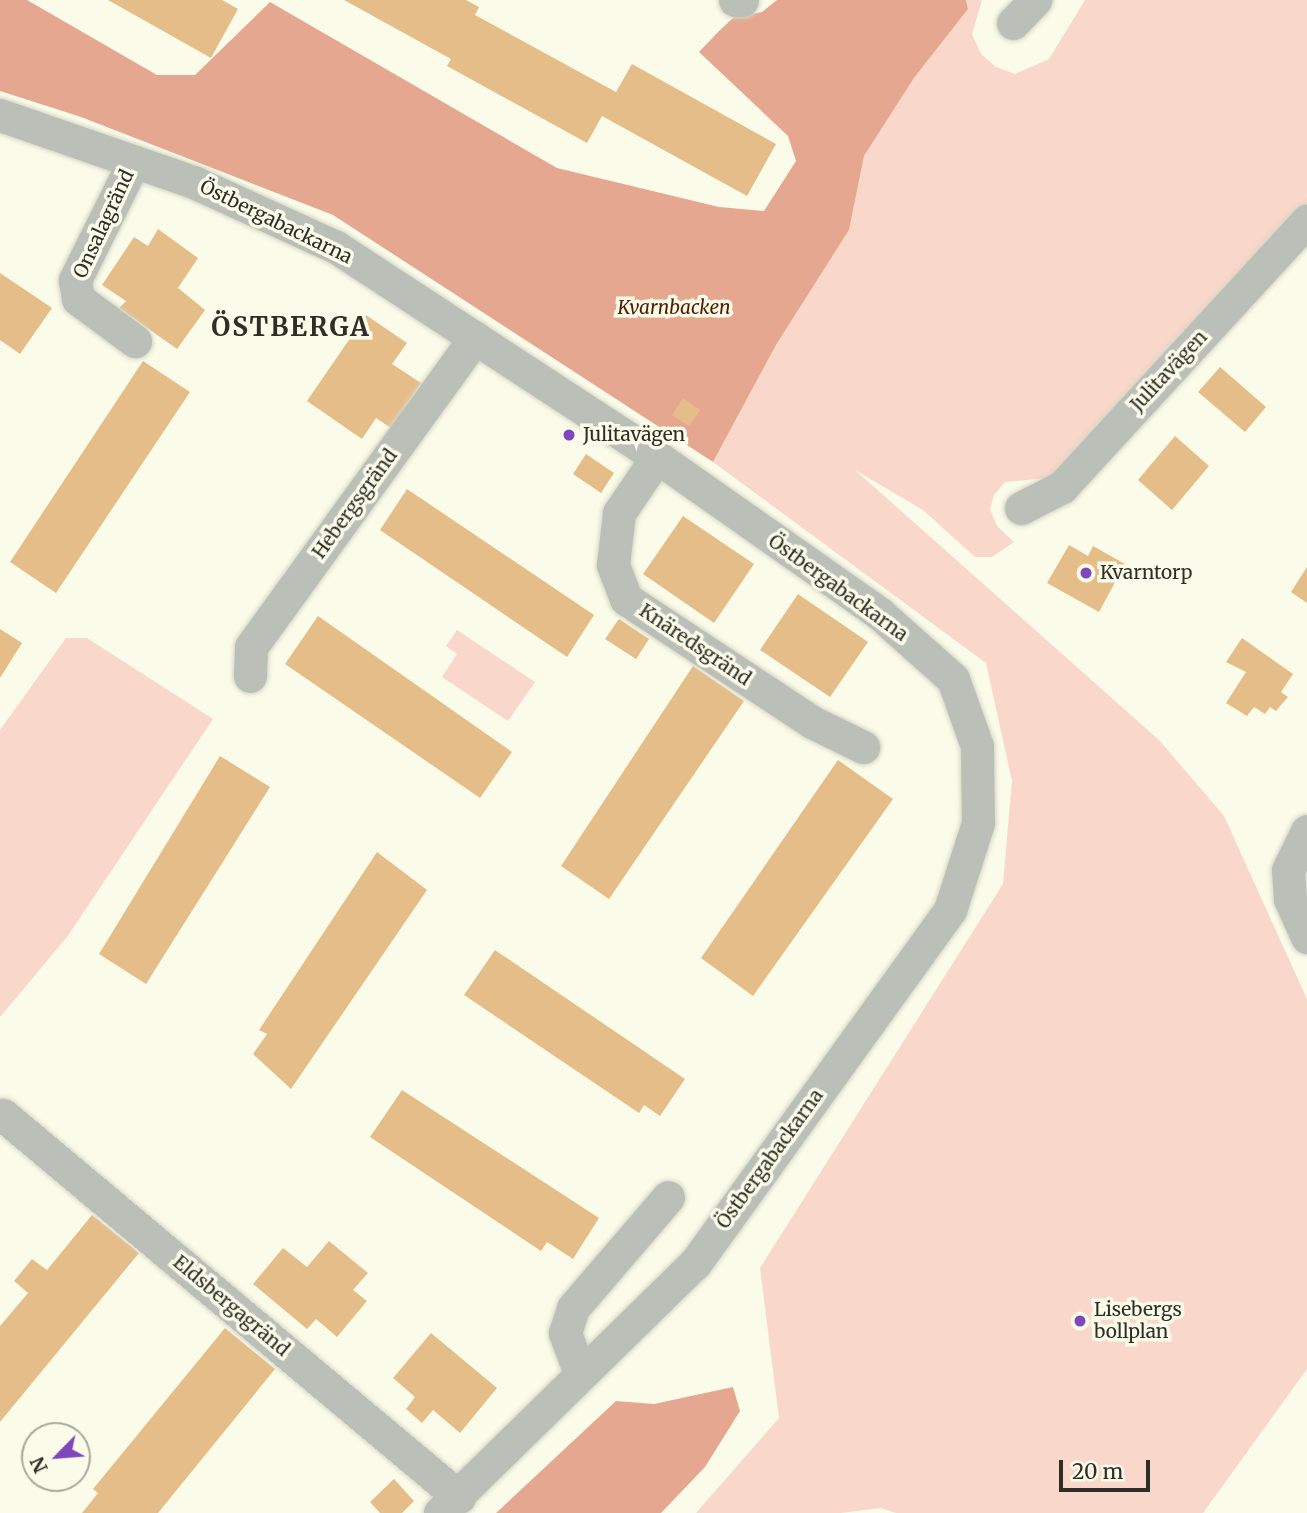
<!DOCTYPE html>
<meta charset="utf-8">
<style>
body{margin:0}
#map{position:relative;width:1307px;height:1513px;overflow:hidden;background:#fbfbe9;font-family:Merriweather,serif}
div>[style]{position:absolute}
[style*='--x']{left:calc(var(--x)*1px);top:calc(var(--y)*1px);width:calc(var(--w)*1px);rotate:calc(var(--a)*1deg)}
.green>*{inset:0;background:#f9d7ca}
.forest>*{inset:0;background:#e6a790}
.building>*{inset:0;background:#e5bd89}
.roads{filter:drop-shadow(0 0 2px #d6d6c6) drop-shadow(0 0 2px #d6d6c6)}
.minor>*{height:33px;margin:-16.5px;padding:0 16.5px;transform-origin:16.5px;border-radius:16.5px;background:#babfb8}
.dots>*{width:19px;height:19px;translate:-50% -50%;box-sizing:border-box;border:4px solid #fbfbe9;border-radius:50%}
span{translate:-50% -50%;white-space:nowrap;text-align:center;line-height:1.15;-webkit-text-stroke:7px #fbfbe9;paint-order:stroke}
.street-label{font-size:19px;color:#2e2e27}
.park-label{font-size:19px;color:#511a02;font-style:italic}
.poi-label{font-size:19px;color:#2e2e27}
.left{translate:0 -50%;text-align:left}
.district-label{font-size:26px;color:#2e2e27;font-weight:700;letter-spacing:2px}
.north{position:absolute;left:21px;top:1422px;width:70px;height:70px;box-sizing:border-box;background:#fbfbe9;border:2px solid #a9a99b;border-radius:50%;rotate:245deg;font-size:19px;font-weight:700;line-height:28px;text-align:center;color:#2e2e27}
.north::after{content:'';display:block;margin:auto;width:24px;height:32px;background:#7e45bc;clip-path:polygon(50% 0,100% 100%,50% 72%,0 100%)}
.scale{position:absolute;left:1059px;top:1460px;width:91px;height:32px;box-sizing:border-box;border:4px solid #2e2e27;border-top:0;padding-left:9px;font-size:21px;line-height:24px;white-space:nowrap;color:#2e2e27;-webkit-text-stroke:5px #fbfbe9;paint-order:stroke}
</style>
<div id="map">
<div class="green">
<div style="clip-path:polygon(966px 0,982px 0,972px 34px,981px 54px,996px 67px,1015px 74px,1049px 59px,1085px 0,1307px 0,1307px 203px,1065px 465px,1047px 478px,1005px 482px,994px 495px,990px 509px,997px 526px,1014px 542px,992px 557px,975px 557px,923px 510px,855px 470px,1159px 740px,1224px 816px,1307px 999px,1307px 1369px,1203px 1513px,896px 1513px,881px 1508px,841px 1513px,696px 1513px,779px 1418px,760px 1268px,1003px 884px,1012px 781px,986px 663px,713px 462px,776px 345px,849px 230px,864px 156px,914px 78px,968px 9px)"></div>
<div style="clip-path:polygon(457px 630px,535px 682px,508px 721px,442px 677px,457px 654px,446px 646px)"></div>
<div style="clip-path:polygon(66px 638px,87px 638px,213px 719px,67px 937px,0 1017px,0 730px)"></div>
</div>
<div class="forest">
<div style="clip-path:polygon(0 0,27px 0,157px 75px,195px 75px,270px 2px,557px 168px,719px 207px,764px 211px,796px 161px,788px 136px,699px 52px,719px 31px,734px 17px,762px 12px,777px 0,966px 0,968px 9px,914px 78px,864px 156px,849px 230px,776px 345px,713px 462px,333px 215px,81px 117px,0 91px)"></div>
<div style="clip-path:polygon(733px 1387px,740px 1411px,705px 1467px,661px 1513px,496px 1513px,616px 1401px,654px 1404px)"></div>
</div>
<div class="building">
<div style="clip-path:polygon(108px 0,222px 0,238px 9px,211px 58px)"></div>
<div style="clip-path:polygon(344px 0,466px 0,479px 7px,475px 15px,616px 92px,632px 64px,776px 144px,747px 196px,602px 116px,587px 143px,447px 66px,451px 59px)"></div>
<div style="clip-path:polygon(158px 229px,198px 258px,178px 288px,205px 310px,177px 349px,119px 308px,126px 301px,102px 285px,134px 237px,148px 246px)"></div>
<div style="clip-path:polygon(0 273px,52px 308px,20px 354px,0 340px)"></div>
<div style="clip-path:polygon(366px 315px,407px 343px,392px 364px,421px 383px,391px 428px,376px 418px,362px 439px,307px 401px)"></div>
<div style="clip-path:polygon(143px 361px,190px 392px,56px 593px,10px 562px)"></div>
<div style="clip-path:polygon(1220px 367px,1266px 407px,1245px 432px,1198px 392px)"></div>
<div style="clip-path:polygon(683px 398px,700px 410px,689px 426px,672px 415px)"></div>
<div style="clip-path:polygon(1175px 436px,1209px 466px,1172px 510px,1138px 480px)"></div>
<div style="clip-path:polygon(586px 454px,614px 473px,601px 493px,573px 474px)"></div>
<div style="clip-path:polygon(407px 489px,594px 615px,567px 657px,380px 530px)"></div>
<div style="clip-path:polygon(683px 516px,754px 564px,714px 623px,643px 574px)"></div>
<div style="clip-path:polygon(1069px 545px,1088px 556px,1093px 546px,1125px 564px,1099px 612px,1047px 583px)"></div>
<div style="clip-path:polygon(1307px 567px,1307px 603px,1291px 592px)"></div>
<div style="clip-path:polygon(798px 594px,868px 642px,830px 697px,760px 650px)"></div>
<div style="clip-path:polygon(318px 616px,512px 752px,480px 798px,285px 664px)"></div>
<div style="clip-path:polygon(619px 619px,649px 639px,636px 659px,605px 639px)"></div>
<div style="clip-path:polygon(0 629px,22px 643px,0 678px)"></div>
<div style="clip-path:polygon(1242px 638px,1293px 674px,1281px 692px,1288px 697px,1276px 711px,1270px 707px,1265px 714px,1254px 707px,1247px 716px,1226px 703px,1246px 672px,1226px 662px)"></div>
<div style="clip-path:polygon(693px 666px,744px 701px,609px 899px,561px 866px)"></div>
<div style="clip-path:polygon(220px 756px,270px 787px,146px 984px,99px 954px)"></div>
<div style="clip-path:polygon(838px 760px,893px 799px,753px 996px,701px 958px)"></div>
<div style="clip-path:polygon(377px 852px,427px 890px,291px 1089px,253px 1054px,267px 1034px,259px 1030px)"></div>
<div style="clip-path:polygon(495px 950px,685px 1079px,660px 1116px,644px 1105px,639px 1113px,464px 995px)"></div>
<div style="clip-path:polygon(402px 1090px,599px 1218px,573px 1259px,547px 1242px,541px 1251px,370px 1137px)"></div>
<div style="clip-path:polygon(92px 1215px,139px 1253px,0 1422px,0 1326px,28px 1293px,14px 1281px,32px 1259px,47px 1270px)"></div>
<div style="clip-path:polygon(329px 1241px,368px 1273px,353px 1290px,367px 1301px,337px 1337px,316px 1319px,307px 1329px,253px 1284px,283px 1248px,307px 1267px)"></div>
<div style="clip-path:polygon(225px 1328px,275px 1369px,158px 1513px,82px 1513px,98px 1493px,93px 1489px)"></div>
<div style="clip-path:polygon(431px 1333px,497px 1388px,460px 1433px,433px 1410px,422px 1423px,406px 1409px,415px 1397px,393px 1378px)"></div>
<div style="clip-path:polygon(394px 1479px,414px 1501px,402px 1513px,380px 1513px,370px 1502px)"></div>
</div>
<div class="roads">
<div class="minor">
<div style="--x:735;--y:0;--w:7;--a:0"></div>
<div style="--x:1013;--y:23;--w:32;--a:-46"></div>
<div style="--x:0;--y:115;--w:207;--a:19.1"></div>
<div style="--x:196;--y:183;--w:154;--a:24.6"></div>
<div style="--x:336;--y:247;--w:384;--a:33.2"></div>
<div style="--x:657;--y:457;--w:273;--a:35.1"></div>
<div style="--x:880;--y:614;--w:98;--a:41.7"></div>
<div style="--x:953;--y:679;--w:71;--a:70.3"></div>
<div style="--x:977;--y:746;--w:77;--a:89.3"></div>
<div style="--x:978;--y:823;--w:91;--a:107.8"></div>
<div style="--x:950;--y:910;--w:435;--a:125.8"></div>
<div style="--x:695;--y:1263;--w:357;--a:135.6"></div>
<div style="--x:133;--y:163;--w:131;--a:116.4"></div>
<div style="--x:75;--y:280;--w:19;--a:81"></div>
<div style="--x:78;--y:299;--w:71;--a:36.4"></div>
<div style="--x:657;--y:457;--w:68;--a:124.2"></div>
<div style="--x:619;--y:513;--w:52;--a:96.6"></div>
<div style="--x:613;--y:565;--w:36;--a:69"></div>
<div style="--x:626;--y:599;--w:223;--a:33.5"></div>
<div style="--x:812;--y:722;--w:57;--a:26.1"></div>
<div style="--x:1021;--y:508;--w:46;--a:-27.1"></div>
<div style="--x:1062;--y:487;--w:362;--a:-47.4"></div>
<div style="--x:250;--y:676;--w:29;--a:-88"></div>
<div style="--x:251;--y:647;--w:382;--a:-54.1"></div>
<div style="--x:1307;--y:831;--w:43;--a:116"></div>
<div style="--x:1288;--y:870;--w:29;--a:86"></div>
<div style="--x:1290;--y:899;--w:42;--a:65.9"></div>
<div style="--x:3;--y:1115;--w:595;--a:39.95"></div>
<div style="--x:580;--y:1373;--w:43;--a:-110.6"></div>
<div style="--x:565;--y:1333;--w:26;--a:-72"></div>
<div style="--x:573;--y:1308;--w:146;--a:-49.4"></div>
</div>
</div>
<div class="dots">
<div style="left:569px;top:435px;background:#7e45bc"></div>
<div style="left:1086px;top:573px;background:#7e45bc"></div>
<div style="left:1080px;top:1321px;background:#7e45bc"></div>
</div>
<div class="street-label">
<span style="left:276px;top:222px;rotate:26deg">Östbergabackarna</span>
<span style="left:104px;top:224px;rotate:-65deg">Onsalagränd</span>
<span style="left:1169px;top:371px;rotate:-47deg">Julitavägen</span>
<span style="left:355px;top:504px;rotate:-54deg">Hebergsgränd</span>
<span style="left:838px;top:588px;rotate:36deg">Östbergabackarna</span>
<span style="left:695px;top:645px;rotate:34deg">Knäredsgränd</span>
<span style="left:770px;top:1159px;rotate:-54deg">Östbergabackarna</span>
<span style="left:231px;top:1306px;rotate:40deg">Eldsbergagränd</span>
</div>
<div class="park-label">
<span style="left:674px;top:308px">Kvarnbacken</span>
</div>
<div class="poi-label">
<span class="left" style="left:583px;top:435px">Julitavägen</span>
<span class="left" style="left:1100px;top:573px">Kvarntorp</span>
<span class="left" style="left:1094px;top:1321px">Lisebergs<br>bollplan</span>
</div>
<div class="district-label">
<span style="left:291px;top:327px">ÖSTBERGA</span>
</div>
<div class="north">N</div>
<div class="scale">20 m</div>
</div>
